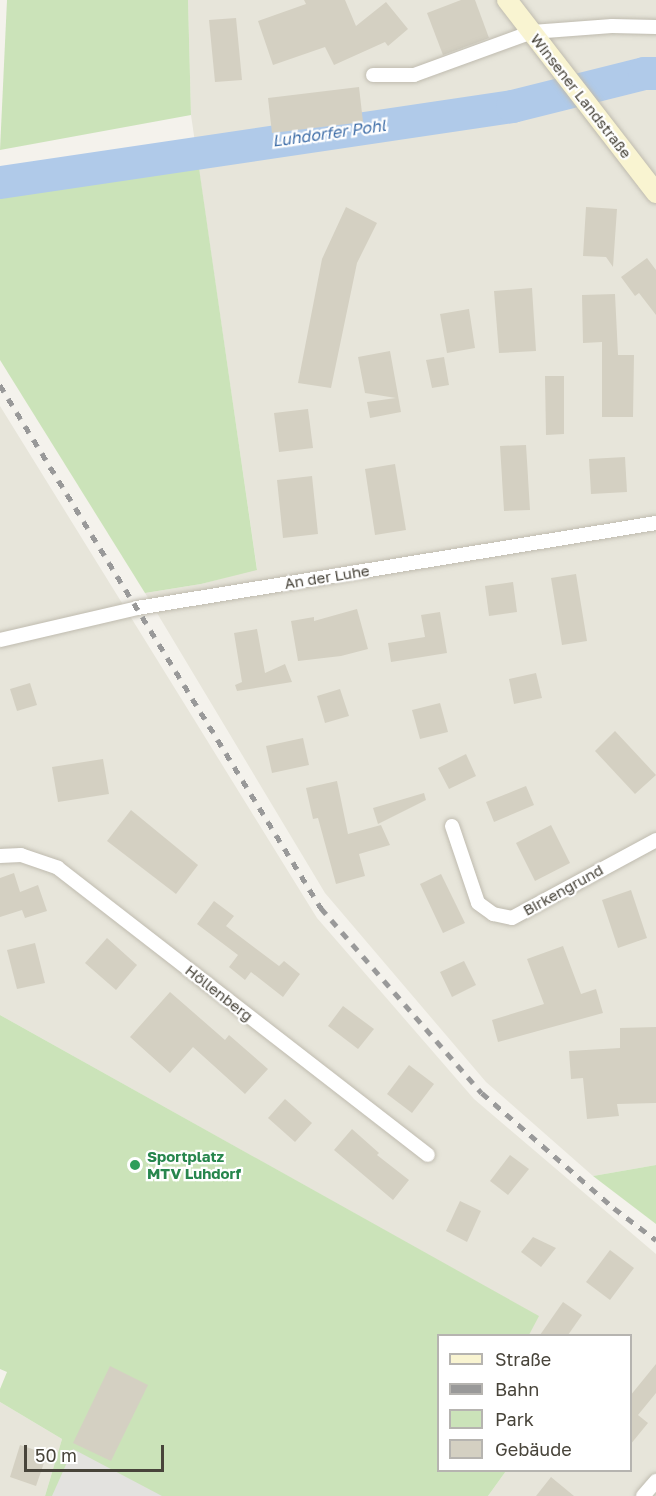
<!DOCTYPE html>
<meta charset="utf-8">
<style>
body{margin:0}
#map{position:relative;width:656px;height:1496px;overflow:hidden;background:#f4f2ec;font-family:"Golos Text",sans-serif}
div>[style]{position:absolute}
[style*='--x']{left:calc(var(--x)*1px);top:calc(var(--y)*1px);width:calc(var(--w)*1px);rotate:calc(var(--a)*1deg)}
.residential>*{inset:0;background:#e7e5da}
.green>*{inset:0;background:#cbe3b9}
.parking>*{inset:0;background:#e3e2df}
.river>*{height:33px;margin:-16.5px;padding:0 16.5px;transform-origin:16.5px;border-radius:16.5px;background:#b0cae9}
.building>*{inset:0;background:#d4d0c2}
.roads{filter:drop-shadow(0 0 2px #bfbbaf) drop-shadow(0 0 2px #bfbbaf)}
.minor>*{height:14px;margin:-7px;padding:0 7px;transform-origin:7px;border-radius:7px;background:#fff}
.secondary>*{height:20px;margin:-10px;padding:0 10px;transform-origin:10px;border-radius:10px;background:#f9f4d1}
.rail>*{height:4.5px;margin-top:-2.25px;transform-origin:0;background:repeating-linear-gradient(90deg,#999 0 8px,transparent 0 16px)}
.dots>*{width:16px;height:16px;translate:-50% -50%;box-sizing:border-box;border:3px solid #fff;border-radius:50%}
span{translate:-50% -50%;white-space:nowrap;text-align:center;line-height:1.15;-webkit-text-stroke:4.5px #fff;paint-order:stroke}
.street-label{font-size:15px;color:#48443a}
.leisure-label{font-size:15px;color:#27864d;font-weight:700}
.left{translate:0 -50%;text-align:left}
.water-label{font-size:16px;color:#3f6ea8;font-style:italic}
.legend{position:absolute;left:437px;top:1334px;width:195px;height:138px;box-sizing:border-box;background:#fff;border:2px solid #b6b4b0;margin:0;padding:8px 10px;list-style:none;font-size:18px;color:#48443a}
.legend li{display:flex;align-items:center;gap:12px;height:30px}
.legend b{width:30px;border:2px solid #b6b4b0}
.scale{position:absolute;left:24px;top:1445px;width:140px;height:27px;box-sizing:border-box;border:3px solid #48443a;border-top:0;padding-left:8px;font-size:18px;line-height:21px;white-space:nowrap;color:#48443a;-webkit-text-stroke:4px #fff;paint-order:stroke}
</style>
<div id="map">
<div class="residential">
<div style="clip-path:polygon(188px 0,656px 0,656px 1165px,593px 1176px,486px 1082px,325px 893px,145px 593px,201px 584px,257px 569px,191px 115px)"></div>
<div style="clip-path:polygon(0 406px,317px 918px,474px 1099px,656px 1254px,656px 1496px,488px 1496px,506px 1471px,630px 1470px,630px 1336px,529px 1335px,538px 1316px,0 1015px)"></div>
<div style="clip-path:polygon(0 1402px,62px 1439px,45px 1496px,0 1496px)"></div>
</div>
<div class="green">
<div style="clip-path:polygon(7px 0,188px 0,191px 115px,0 150px)"></div>
<div style="clip-path:polygon(197px 154px,257px 570px,201px 584px,145px 593px,0 360px,0 190px)"></div>
<div style="clip-path:polygon(0 1015px,539px 1316px,529px 1335px,438px 1336px,438px 1470px,506px 1471px,488px 1496px,45px 1496px,62px 1439px,0 1402px,0 1389px,7px 1372px,0 1369px)"></div>
<div style="clip-path:polygon(656px 1165px,656px 1224px,593px 1176px)"></div>
</div>
<div class="parking">
<div style="clip-path:polygon(73px 1449px,162px 1496px,52px 1496px)"></div>
</div>
<div class="river">
<div style="--x:0;--y:182;--w:518;--a:-8.44"></div>
<div style="--x:512;--y:106;--w:136;--a:-14"></div>
<div style="--x:644;--y:73;--w:12;--a:0"></div>
</div>
<div class="building">
<div style="clip-path:polygon(304px 0,345px 0,356px 26px,386px 2px,408px 29px,388px 46px,385px 42px,334px 65px,325px 47px,273px 65px,258px 21px,306px 4px)"></div>
<div style="clip-path:polygon(461px 0,475px 0,489px 38px,443px 55px,427px 13px)"></div>
<div style="clip-path:polygon(236px 18px,242px 80px,215px 82px,209px 20px)"></div>
<div style="clip-path:polygon(359px 87px,363px 122px,272px 133px,268px 98px)"></div>
<div style="clip-path:polygon(346px 207px,377px 223px,357px 263px,331px 388px,298px 383px,322px 259px)"></div>
<div style="clip-path:polygon(586px 207px,617px 209px,613px 267px,606px 257px,583px 256px)"></div>
<div style="clip-path:polygon(647px 258px,656px 270px,656px 315px,639px 293px,635px 296px,621px 277px)"></div>
<div style="clip-path:polygon(532px 288px,536px 351px,499px 353px,494px 291px)"></div>
<div style="clip-path:polygon(615px 294px,618px 355px,634px 355px,633px 417px,602px 417px,602px 342px,583px 343px,582px 295px)"></div>
<div style="clip-path:polygon(469px 309px,475px 348px,447px 353px,440px 314px)"></div>
<div style="clip-path:polygon(390px 351px,401px 412px,370px 418px,367px 402px,396px 398px,365px 393px,358px 357px)"></div>
<div style="clip-path:polygon(444px 357px,449px 385px,432px 388px,426px 360px)"></div>
<div style="clip-path:polygon(545px 376px,564px 376px,564px 434px,546px 435px)"></div>
<div style="clip-path:polygon(308px 409px,313px 448px,279px 452px,274px 413px)"></div>
<div style="clip-path:polygon(526px 445px,530px 510px,504px 511px,500px 446px)"></div>
<div style="clip-path:polygon(625px 457px,627px 492px,591px 494px,589px 459px)"></div>
<div style="clip-path:polygon(395px 464px,406px 530px,375px 535px,365px 469px)"></div>
<div style="clip-path:polygon(312px 476px,318px 534px,283px 538px,277px 480px)"></div>
<div style="clip-path:polygon(576px 574px,587px 641px,562px 645px,551px 578px)"></div>
<div style="clip-path:polygon(513px 582px,517px 612px,489px 616px,485px 586px)"></div>
<div style="clip-path:polygon(357px 609px,368px 649px,341px 656px,298px 661px,291px 621px,314px 617px,314px 621px)"></div>
<div style="clip-path:polygon(440px 612px,447px 653px,391px 662px,388px 643px,425px 637px,421px 615px)"></div>
<div style="clip-path:polygon(257px 629px,265px 673px,285px 664px,292px 682px,237px 691px,235px 685px,242px 682px,234px 633px)"></div>
<div style="clip-path:polygon(536px 673px,542px 698px,514px 704px,509px 679px)"></div>
<div style="clip-path:polygon(30px 683px,37px 705px,17px 711px,10px 689px)"></div>
<div style="clip-path:polygon(340px 689px,349px 716px,325px 723px,317px 696px)"></div>
<div style="clip-path:polygon(440px 703px,448px 732px,420px 739px,412px 710px)"></div>
<div style="clip-path:polygon(615px 731px,656px 775px,635px 794px,595px 751px)"></div>
<div style="clip-path:polygon(303px 738px,309px 765px,272px 773px,266px 746px)"></div>
<div style="clip-path:polygon(466px 754px,476px 776px,449px 789px,438px 768px)"></div>
<div style="clip-path:polygon(103px 759px,109px 794px,58px 802px,52px 767px)"></div>
<div style="clip-path:polygon(337px 781px,348px 834px,381px 825px,390px 845px,359px 854px,365px 876px,336px 884px,318px 818px,313px 819px,306px 788px)"></div>
<div style="clip-path:polygon(526px 786px,534px 805px,494px 822px,486px 802px)"></div>
<div style="clip-path:polygon(424px 793px,426px 800px,378px 824px,373px 808px)"></div>
<div style="clip-path:polygon(131px 810px,198px 865px,176px 894px,107px 841px)"></div>
<div style="clip-path:polygon(551px 825px,570px 863px,535px 881px,516px 843px)"></div>
<div style="clip-path:polygon(14px 873px,20px 892px,38px 885px,47px 911px,25px 918px,22px 910px,0 917px,0 878px)"></div>
<div style="clip-path:polygon(441px 874px,465px 923px,443px 933px,420px 884px)"></div>
<div style="clip-path:polygon(631px 890px,647px 938px,618px 948px,602px 900px)"></div>
<div style="clip-path:polygon(214px 901px,234px 916px,226px 926px,279px 966px,284px 961px,300px 974px,283px 997px,251px 972px,245px 980px,229px 967px,238px 955px,197px 924px)"></div>
<div style="clip-path:polygon(107px 938px,137px 965px,116px 990px,85px 963px)"></div>
<div style="clip-path:polygon(35px 943px,45px 983px,17px 989px,7px 950px)"></div>
<div style="clip-path:polygon(563px 946px,581px 994px,596px 989px,603px 1013px,498px 1042px,492px 1020px,544px 1004px,527px 959px)"></div>
<div style="clip-path:polygon(464px 961px,476px 985px,452px 997px,440px 972px)"></div>
<div style="clip-path:polygon(170px 992px,225px 1040px,229px 1035px,268px 1069px,245px 1094px,193px 1047px,170px 1073px,130px 1037px)"></div>
<div style="clip-path:polygon(343px 1006px,374px 1029px,358px 1049px,328px 1026px)"></div>
<div style="clip-path:polygon(656px 1027px,656px 1103px,617px 1104px,619px 1116px,587px 1119px,583px 1078px,571px 1079px,569px 1051px,620px 1048px,620px 1028px)"></div>
<div style="clip-path:polygon(409px 1065px,434px 1084px,412px 1113px,387px 1094px)"></div>
<div style="clip-path:polygon(285px 1099px,312px 1123px,295px 1142px,268px 1118px)"></div>
<div style="clip-path:polygon(352px 1129px,379px 1153px,377px 1155px,409px 1180px,393px 1200px,334px 1150px)"></div>
<div style="clip-path:polygon(510px 1155px,529px 1169px,508px 1195px,490px 1181px)"></div>
<div style="clip-path:polygon(460px 1201px,481px 1211px,467px 1242px,446px 1231px)"></div>
<div style="clip-path:polygon(533px 1237px,556px 1248px,541px 1267px,521px 1252px)"></div>
<div style="clip-path:polygon(610px 1250px,634px 1268px,610px 1300px,586px 1282px)"></div>
<div style="clip-path:polygon(563px 1302px,582px 1315px,568px 1335px,540px 1335px)"></div>
<div style="clip-path:polygon(656px 1364px,656px 1393px,638px 1415px,648px 1423px,630px 1445px,630px 1396px)"></div>
<div style="clip-path:polygon(110px 1366px,148px 1385px,111px 1461px,73px 1443px)"></div>
<div style="clip-path:polygon(20px 1445px,47px 1454px,36px 1486px,10px 1477px)"></div>
<div style="clip-path:polygon(551px 1477px,574px 1496px,536px 1496px)"></div>
</div>
<div class="roads">
<div class="minor">
<div style="--x:373;--y:75;--w:41;--a:0"></div>
<div style="--x:414;--y:75;--w:126;--a:-20"></div>
<div style="--x:532;--y:32;--w:80;--a:-4.3"></div>
<div style="--x:612;--y:26;--w:44;--a:1.3"></div>
<div style="--x:0;--y:640;--w:141;--a:-13.1"></div>
<div style="--x:137;--y:608;--w:526;--a:-9.3"></div>
<div style="--x:452;--y:826;--w:81;--a:71.3"></div>
<div style="--x:478;--y:903;--w:19;--a:36"></div>
<div style="--x:493;--y:914;--w:19;--a:12"></div>
<div style="--x:512;--y:918;--w:164;--a:-28.4"></div>
<div style="--x:0;--y:856;--w:21;--a:-3"></div>
<div style="--x:21;--y:855;--w:39;--a:19"></div>
<div style="--x:58;--y:868;--w:468;--a:37.8"></div>
<div style="--x:643;--y:1496;--w:20;--a:-49"></div>
</div>
<div class="secondary">
<div style="--x:507;--y:0;--w:244;--a:52.3"></div>
</div>
</div>
<div class="rail">
<div style="--x:0;--y:385;--w:614;--a:58.46"></div>
<div style="--x:321;--y:908;--w:245;--a:49"></div>
<div style="--x:482;--y:1093;--w:175;--a:41.1"></div>
<div style="--x:614;--y:1208;--w:53;--a:37.3"></div>
</div>
<div class="dots">
<div style="left:135px;top:1165px;background:#2e9e5b"></div>
</div>
<div class="street-label">
<span style="left:581px;top:96px;rotate:52deg">Winsener Landstraße</span>
<span style="left:327px;top:577px;rotate:-9deg">An der Luhe</span>
<span style="left:563px;top:890px;rotate:-29deg">Birkengrund</span>
<span style="left:219px;top:993px;rotate:38deg">Höllenberg</span>
</div>
<div class="leisure-label">
<span class="left" style="left:147px;top:1165px">Sportplatz<br>MTV Luhdorf</span>
</div>
<div class="water-label">
<span style="left:329px;top:133px;rotate:-8deg">Luhdorfer Pohl</span>
</div>
<ul class="legend">
<li><b style="height:8px;background:#f9f4d1"></b>Straße</li>
<li><b style="height:8px;background:#999"></b>Bahn</li>
<li><b style="height:16px;background:#cbe3b9"></b>Park</li>
<li><b style="height:16px;background:#d4d0c2"></b>Gebäude</li>
</ul>
<div class="scale">50 m</div>
</div>
